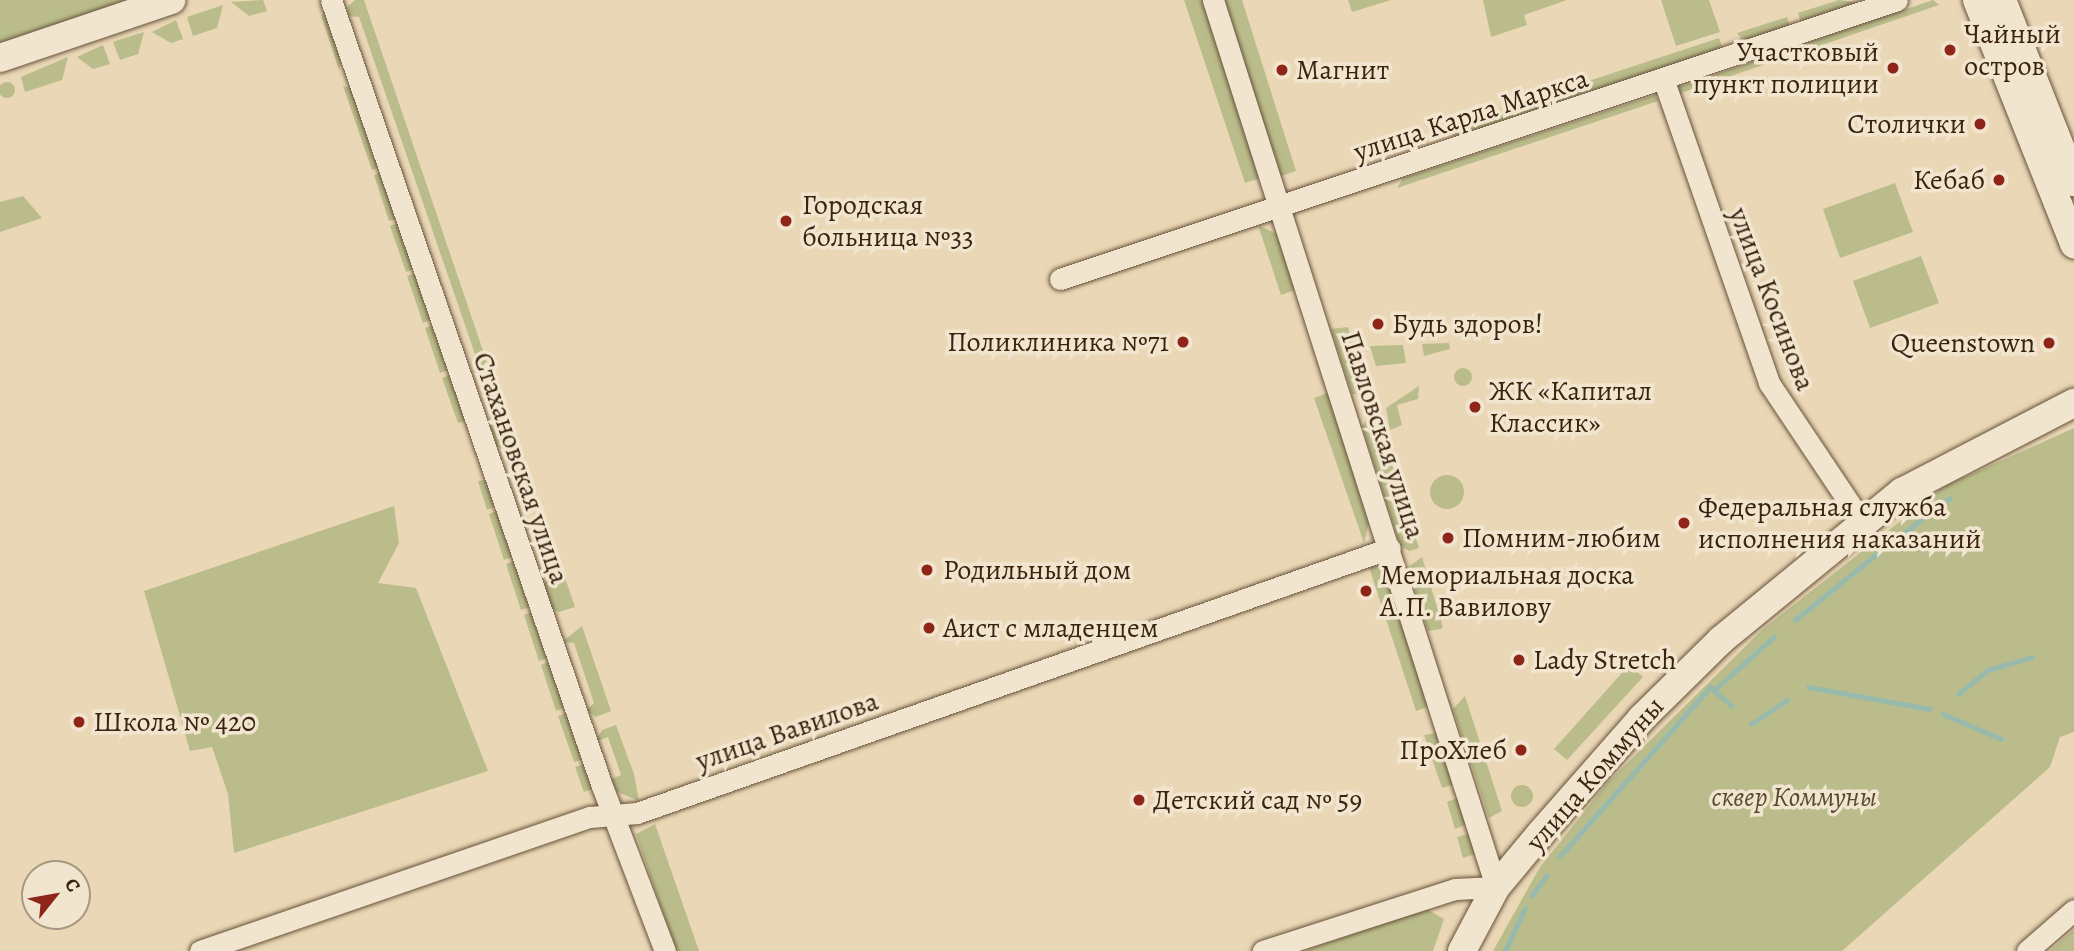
<!DOCTYPE html>
<meta charset="utf-8">
<style>
body{margin:0}
#map{position:relative;width:2074px;height:951px;overflow:hidden;background:#ead7b5;font-family:Alegreya,serif}
div>[style]{position:absolute}
[style*='--x']{left:calc(var(--x)*1px);top:calc(var(--y)*1px);width:calc(var(--w)*1px);rotate:calc(var(--a)*1deg)}
.green>*{inset:0;background:#babd8b}
.round{border-radius:50%}
.stream>*{height:5px;margin:-2.5px;padding:0 2.5px;transform-origin:2.5px;border-radius:2.5px;background:#98baad}
.roads{filter:drop-shadow(0 0 2px #665139) drop-shadow(0 0 2px #665139)}
.street>*{height:21px;margin:-10.5px;padding:0 10.5px;transform-origin:10.5px;border-radius:10.5px;background:#f1e5cf}
.secondary>*{height:28px;margin:-14px;padding:0 14px;transform-origin:14px;border-radius:14px;background:#f1e5cf}
.dots>*{width:19px;height:19px;translate:-50% -50%;box-sizing:border-box;border:4px solid #f1e5cf;border-radius:50%}
span{translate:-50% -50%;white-space:nowrap;text-align:center;line-height:1.15;-webkit-text-stroke:7px #f1e5cf;paint-order:stroke}
.poi-label{font-size:28px;color:#3a2410}
.left{translate:0 -50%;text-align:left}
.right{translate:-100% -50%;text-align:right}
.street-label{font-size:28px;color:#3a2410}
.park-label{font-size:28px;color:#5a4a2f;font-style:italic}
.north{position:absolute;left:21px;top:860px;width:70px;height:70px;box-sizing:border-box;background:#f1e5cf;border:2px solid #a89883;border-radius:50%;rotate:59deg;font-size:19px;font-weight:700;line-height:28px;text-align:center;color:#3a2410}
.north::after{content:'';display:block;margin:auto;width:24px;height:32px;background:#8f2418;clip-path:polygon(50% 0,100% 100%,50% 72%,0 100%)}
</style>
<div id="map">
<div class="green">
<div style="clip-path:polygon(0 0,132px 0,0 44px)"></div>
<div style="clip-path:polygon(263px 0,267px 11px,249px 16px,231px 2px)"></div>
<div style="clip-path:polygon(355px 0,364px 0,517px 451px,511px 453px,495px 445px,489px 427px,497px 418px,359px 17px,349px 16px,347px 7px)"></div>
<div style="clip-path:polygon(1184px 0,1202px 0,1260px 178px,1245px 183px)"></div>
<div style="clip-path:polygon(1224px 0,1242px 0,1296px 171px,1281px 176px)"></div>
<div style="clip-path:polygon(1348px 0,1391px 0,1352px 12px)"></div>
<div style="clip-path:polygon(1483px 0,1567px 0,1524px 15px,1527px 25px,1491px 37px)"></div>
<div style="clip-path:polygon(1661px 0,1709px 0,1720px 32px,1676px 46px)"></div>
<div style="clip-path:polygon(1839px 0,1863px 3px,1801px 23px,1798px 13px)"></div>
<div style="clip-path:polygon(1933px 0,1939px 5px,1678px 94px,1676px 88px)"></div>
<div style="clip-path:polygon(223px 5px,217px 28px,193px 36px,187px 17px)"></div>
<div style="clip-path:polygon(326px 13px,341px 61px,339px 70px,321px 15px)"></div>
<div style="clip-path:polygon(1787px 17px,1790px 27px,1743px 41px,1737px 33px)"></div>
<div style="clip-path:polygon(176px 20px,183px 39px,171px 43px,152px 32px)"></div>
<div style="clip-path:polygon(144px 32px,138px 54px,120px 60px,113px 42px)"></div>
<div style="clip-path:polygon(1719px 38px,1723px 49px,1457px 137px,1440px 130px)"></div>
<div style="clip-path:polygon(103px 45px,110px 64px,93px 69px,77px 57px)"></div>
<div style="clip-path:polygon(68px 57px,62px 80px,25px 92px,21px 77px)"></div>
<div class="round" style="left:-1px;top:82px;width:16px;height:16px"></div>
<div style="clip-path:polygon(343px 86px,351px 88px,379px 168px,372px 170px)"></div>
<div style="clip-path:polygon(1655px 95px,1658px 101px,1397px 188px,1403px 178px)"></div>
<div style="clip-path:polygon(381px 173px,396px 219px,389px 221px,374px 175px)"></div>
<div style="clip-path:polygon(1895px 183px,1913px 232px,1840px 258px,1823px 209px)"></div>
<div style="clip-path:polygon(23px 196px,42px 218px,0 232px,0 202px)"></div>
<div style="clip-path:polygon(398px 223px,414px 269px,406px 272px,390px 226px)"></div>
<div style="clip-path:polygon(1258px 225px,1277px 234px,1295px 290px,1281px 295px)"></div>
<div style="clip-path:polygon(1921px 256px,1939px 303px,1870px 328px,1853px 281px)"></div>
<div style="clip-path:polygon(415px 273px,432px 320px,423px 323px,407px 276px)"></div>
<div style="clip-path:polygon(433px 325px,448px 370px,440px 373px,425px 328px)"></div>
<div style="clip-path:polygon(1348px 327px,1369px 393px,1366px 395px,1352px 394px,1331px 329px)"></div>
<div style="clip-path:polygon(1449px 343px,1450px 349px,1424px 356px,1422px 344px)"></div>
<div style="clip-path:polygon(1403px 345px,1406px 363px,1376px 366px,1370px 346px)"></div>
<div class="round" style="left:1454px;top:368px;width:18px;height:18px"></div>
<div style="clip-path:polygon(450px 375px,466px 421px,458px 423px,442px 378px)"></div>
<div style="clip-path:polygon(1419px 386px,1418px 399px,1397px 405px,1402px 425px,1390px 430px,1386px 408px)"></div>
<div style="clip-path:polygon(1328px 393px,1369px 522px,1364px 543px,1314px 398px)"></div>
<div style="clip-path:polygon(1375px 410px,1419px 548px,1409px 551px,1400px 545px,1362px 426px)"></div>
<div style="clip-path:polygon(2074px 428px,2074px 732px,2060px 737px,2050px 767px,1842px 951px,1493px 951px,1540px 867px,1608px 782px,1763px 629px,1945px 486px)"></div>
<div class="round" style="left:1430px;top:475px;width:34px;height:34px"></div>
<div style="clip-path:polygon(486px 480px,495px 507px,487px 510px,478px 481px)"></div>
<div style="clip-path:polygon(394px 506px,399px 543px,378px 583px,416px 588px,488px 771px,234px 853px,228px 794px,212px 747px,190px 751px,144px 591px)"></div>
<div style="clip-path:polygon(496px 511px,512px 557px,504px 560px,489px 514px)"></div>
<div style="clip-path:polygon(1422px 557px,1443px 627px,1441px 629px,1428px 631px,1408px 567px)"></div>
<div style="clip-path:polygon(514px 561px,530px 607px,521px 610px,506px 564px)"></div>
<div style="clip-path:polygon(1368px 564px,1383px 566px,1430px 706px,1416px 711px)"></div>
<div style="clip-path:polygon(562px 569px,575px 607px,559px 612px,551px 608px,542px 584px)"></div>
<div style="clip-path:polygon(531px 612px,547px 658px,539px 661px,524px 615px)"></div>
<div style="clip-path:polygon(582px 626px,611px 711px,596px 717px,586px 710px,594px 703px,574px 643px,562px 642px)"></div>
<div style="clip-path:polygon(548px 662px,564px 708px,556px 711px,541px 665px)"></div>
<div style="clip-path:polygon(1629px 665px,1643px 677px,1567px 760px,1554px 749px)"></div>
<div style="clip-path:polygon(1465px 696px,1502px 811px,1489px 818px,1453px 709px)"></div>
<div style="clip-path:polygon(566px 713px,582px 760px,574px 762px,558px 716px)"></div>
<div style="clip-path:polygon(616px 725px,634px 774px,639px 801px,615px 791px,609px 780px,621px 775px,608px 737px,595px 742px,602px 730px)"></div>
<div style="clip-path:polygon(1436px 733px,1456px 784px,1442px 788px,1424px 735px)"></div>
<div style="clip-path:polygon(584px 764px,592px 789px,584px 792px,575px 767px)"></div>
<div class="round" style="left:1511px;top:785px;width:22px;height:22px"></div>
<div style="clip-path:polygon(1460px 797px,1468px 824px,1455px 829px,1447px 802px)"></div>
<div style="clip-path:polygon(655px 824px,699px 951px,676px 951px,636px 834px)"></div>
<div style="clip-path:polygon(1471px 833px,1475px 854px,1463px 858px,1457px 837px)"></div>
<div style="clip-path:polygon(1425px 908px,1444px 919px,1433px 951px,1305px 951px)"></div>
<div style="clip-path:polygon(2074px 930px,2074px 951px,2050px 951px,2070px 933px)"></div>
</div>
<div class="stream">
<div style="--x:1889;--y:544;--w:76;--a:-37"></div>
<div style="--x:1795;--y:620;--w:108;--a:-39"></div>
<div style="--x:1808;--y:687;--w:124;--a:10.2"></div>
<div style="--x:1714;--y:690;--w:80;--a:-41.5"></div>
<div style="--x:1958;--y:694;--w:38;--a:-39"></div>
<div style="--x:1988;--y:670;--w:46;--a:-16.5"></div>
<div style="--x:1943;--y:714;--w:63;--a:23.3"></div>
<div style="--x:1751;--y:724;--w:43;--a:-33.7"></div>
<div style="--x:1560;--y:856;--w:226;--a:-48.4"></div>
<div style="--x:1710;--y:687;--w:29;--a:41"></div>
<div style="--x:1531;--y:896;--w:26;--a:-53"></div>
<div style="--x:1505;--y:951;--w:47;--a:-65.1"></div>
</div>
<div class="roads">
<div class="street">
<div style="--x:331;--y:0;--w:831;--a:70.98"></div>
<div style="--x:602;--y:786;--w:177;--a:69.1"></div>
<div style="--x:1213;--y:0;--w:931;--a:72.3"></div>
<div style="--x:1496;--y:887;--w:41;--a:177.2"></div>
<div style="--x:1455;--y:889;--w:202;--a:162.1"></div>
<div style="--x:1664;--y:81;--w:320;--a:70.8"></div>
<div style="--x:1769;--y:383;--w:167;--a:56.2"></div>
<div style="--x:1060;--y:279;--w:882;--a:-18.43"></div>
<div style="--x:200;--y:951;--w:412;--a:-19"></div>
<div style="--x:590;--y:817;--w:47;--a:-4.9"></div>
<div style="--x:637;--y:813;--w:798;--a:-19.39"></div>
<div style="--x:2027;--y:951;--w:62;--a:-41.1"></div>
</div>
<div class="secondary">
<div style="--x:1977;--y:0;--w:263;--a:68.3"></div>
<div style="--x:2002;--y:0;--w:196;--a:68.4"></div>
<div style="--x:0;--y:58;--w:181;--a:-18.7"></div>
<div style="--x:1462;--y:951;--w:72;--a:-62"></div>
<div style="--x:1496;--y:887;--w:70;--a:-50.2"></div>
<div style="--x:1541;--y:833;--w:153;--a:-48.7"></div>
<div style="--x:1642;--y:718;--w:111;--a:-44.6"></div>
<div style="--x:1721;--y:640;--w:234;--a:-39.3"></div>
<div style="--x:1902;--y:492;--w:194;--a:-27.4"></div>
</div>
</div>
<div class="dots">
<div style="left:1950px;top:50px;background:#8f2418"></div>
<div style="left:1893px;top:68px;background:#8f2418"></div>
<div style="left:1282px;top:70px;background:#8f2418"></div>
<div style="left:1980px;top:124px;background:#8f2418"></div>
<div style="left:1999px;top:180px;background:#8f2418"></div>
<div style="left:786px;top:221px;background:#8f2418"></div>
<div style="left:1378px;top:324px;background:#8f2418"></div>
<div style="left:1183px;top:342px;background:#8f2418"></div>
<div style="left:2049px;top:343px;background:#8f2418"></div>
<div style="left:1475px;top:407px;background:#8f2418"></div>
<div style="left:1684px;top:523px;background:#8f2418"></div>
<div style="left:1448px;top:538px;background:#8f2418"></div>
<div style="left:927px;top:570px;background:#8f2418"></div>
<div style="left:1366px;top:591px;background:#8f2418"></div>
<div style="left:929px;top:628px;background:#8f2418"></div>
<div style="left:1519px;top:660px;background:#8f2418"></div>
<div style="left:79px;top:722px;background:#8f2418"></div>
<div style="left:1521px;top:750px;background:#8f2418"></div>
<div style="left:1139px;top:800px;background:#8f2418"></div>
</div>
<div class="poi-label">
<span class="left" style="left:1964px;top:50px">Чайный<br>остров</span>
<span class="right" style="left:1879px;top:68px">Участковый<br>пункт полиции</span>
<span class="left" style="left:1296px;top:70px">Магнит</span>
<span class="right" style="left:1966px;top:124px">Столички</span>
<span class="right" style="left:1985px;top:180px">Кебаб</span>
<span class="left" style="left:802px;top:221px">Городская<br>больница №33</span>
<span class="left" style="left:1392px;top:324px">Будь здоров!</span>
<span class="right" style="left:1169px;top:342px">Поликлиника №71</span>
<span class="right" style="left:2035px;top:343px">Queenstown</span>
<span class="left" style="left:1489px;top:407px">ЖК «Капитал<br>Классик»</span>
<span class="left" style="left:1698px;top:523px">Федеральная служба<br>исполнения наказаний</span>
<span class="left" style="left:1462px;top:538px">Помним-любим</span>
<span class="left" style="left:943px;top:570px">Родильный дом</span>
<span class="left" style="left:1380px;top:591px">Мемориальная доска<br>А.П. Вавилову</span>
<span class="left" style="left:943px;top:628px">Аист с младенцем</span>
<span class="left" style="left:1533px;top:660px">Lady Stretch</span>
<span class="left" style="left:93px;top:722px">Школа № 420</span>
<span class="right" style="left:1507px;top:750px">ПроХлеб</span>
<span class="left" style="left:1153px;top:800px">Детский сад № 59</span>
</div>
<div class="street-label">
<span style="left:1471px;top:115px;rotate:-18deg">улица Карла Маркса</span>
<span style="left:1772px;top:299px;rotate:69deg">улица Косинова</span>
<span style="left:1383px;top:435px;rotate:72deg">Павловская улица</span>
<span style="left:521px;top:468px;rotate:71deg">Стахановская улица</span>
<span style="left:787px;top:731px;rotate:-19deg">улица Вавилова</span>
<span style="left:1595px;top:774px;rotate:-49deg">улица Коммуны</span>
</div>
<div class="park-label">
<span style="left:1794px;top:797px">сквер Коммуны</span>
</div>
<div class="north">С</div>
</div>
